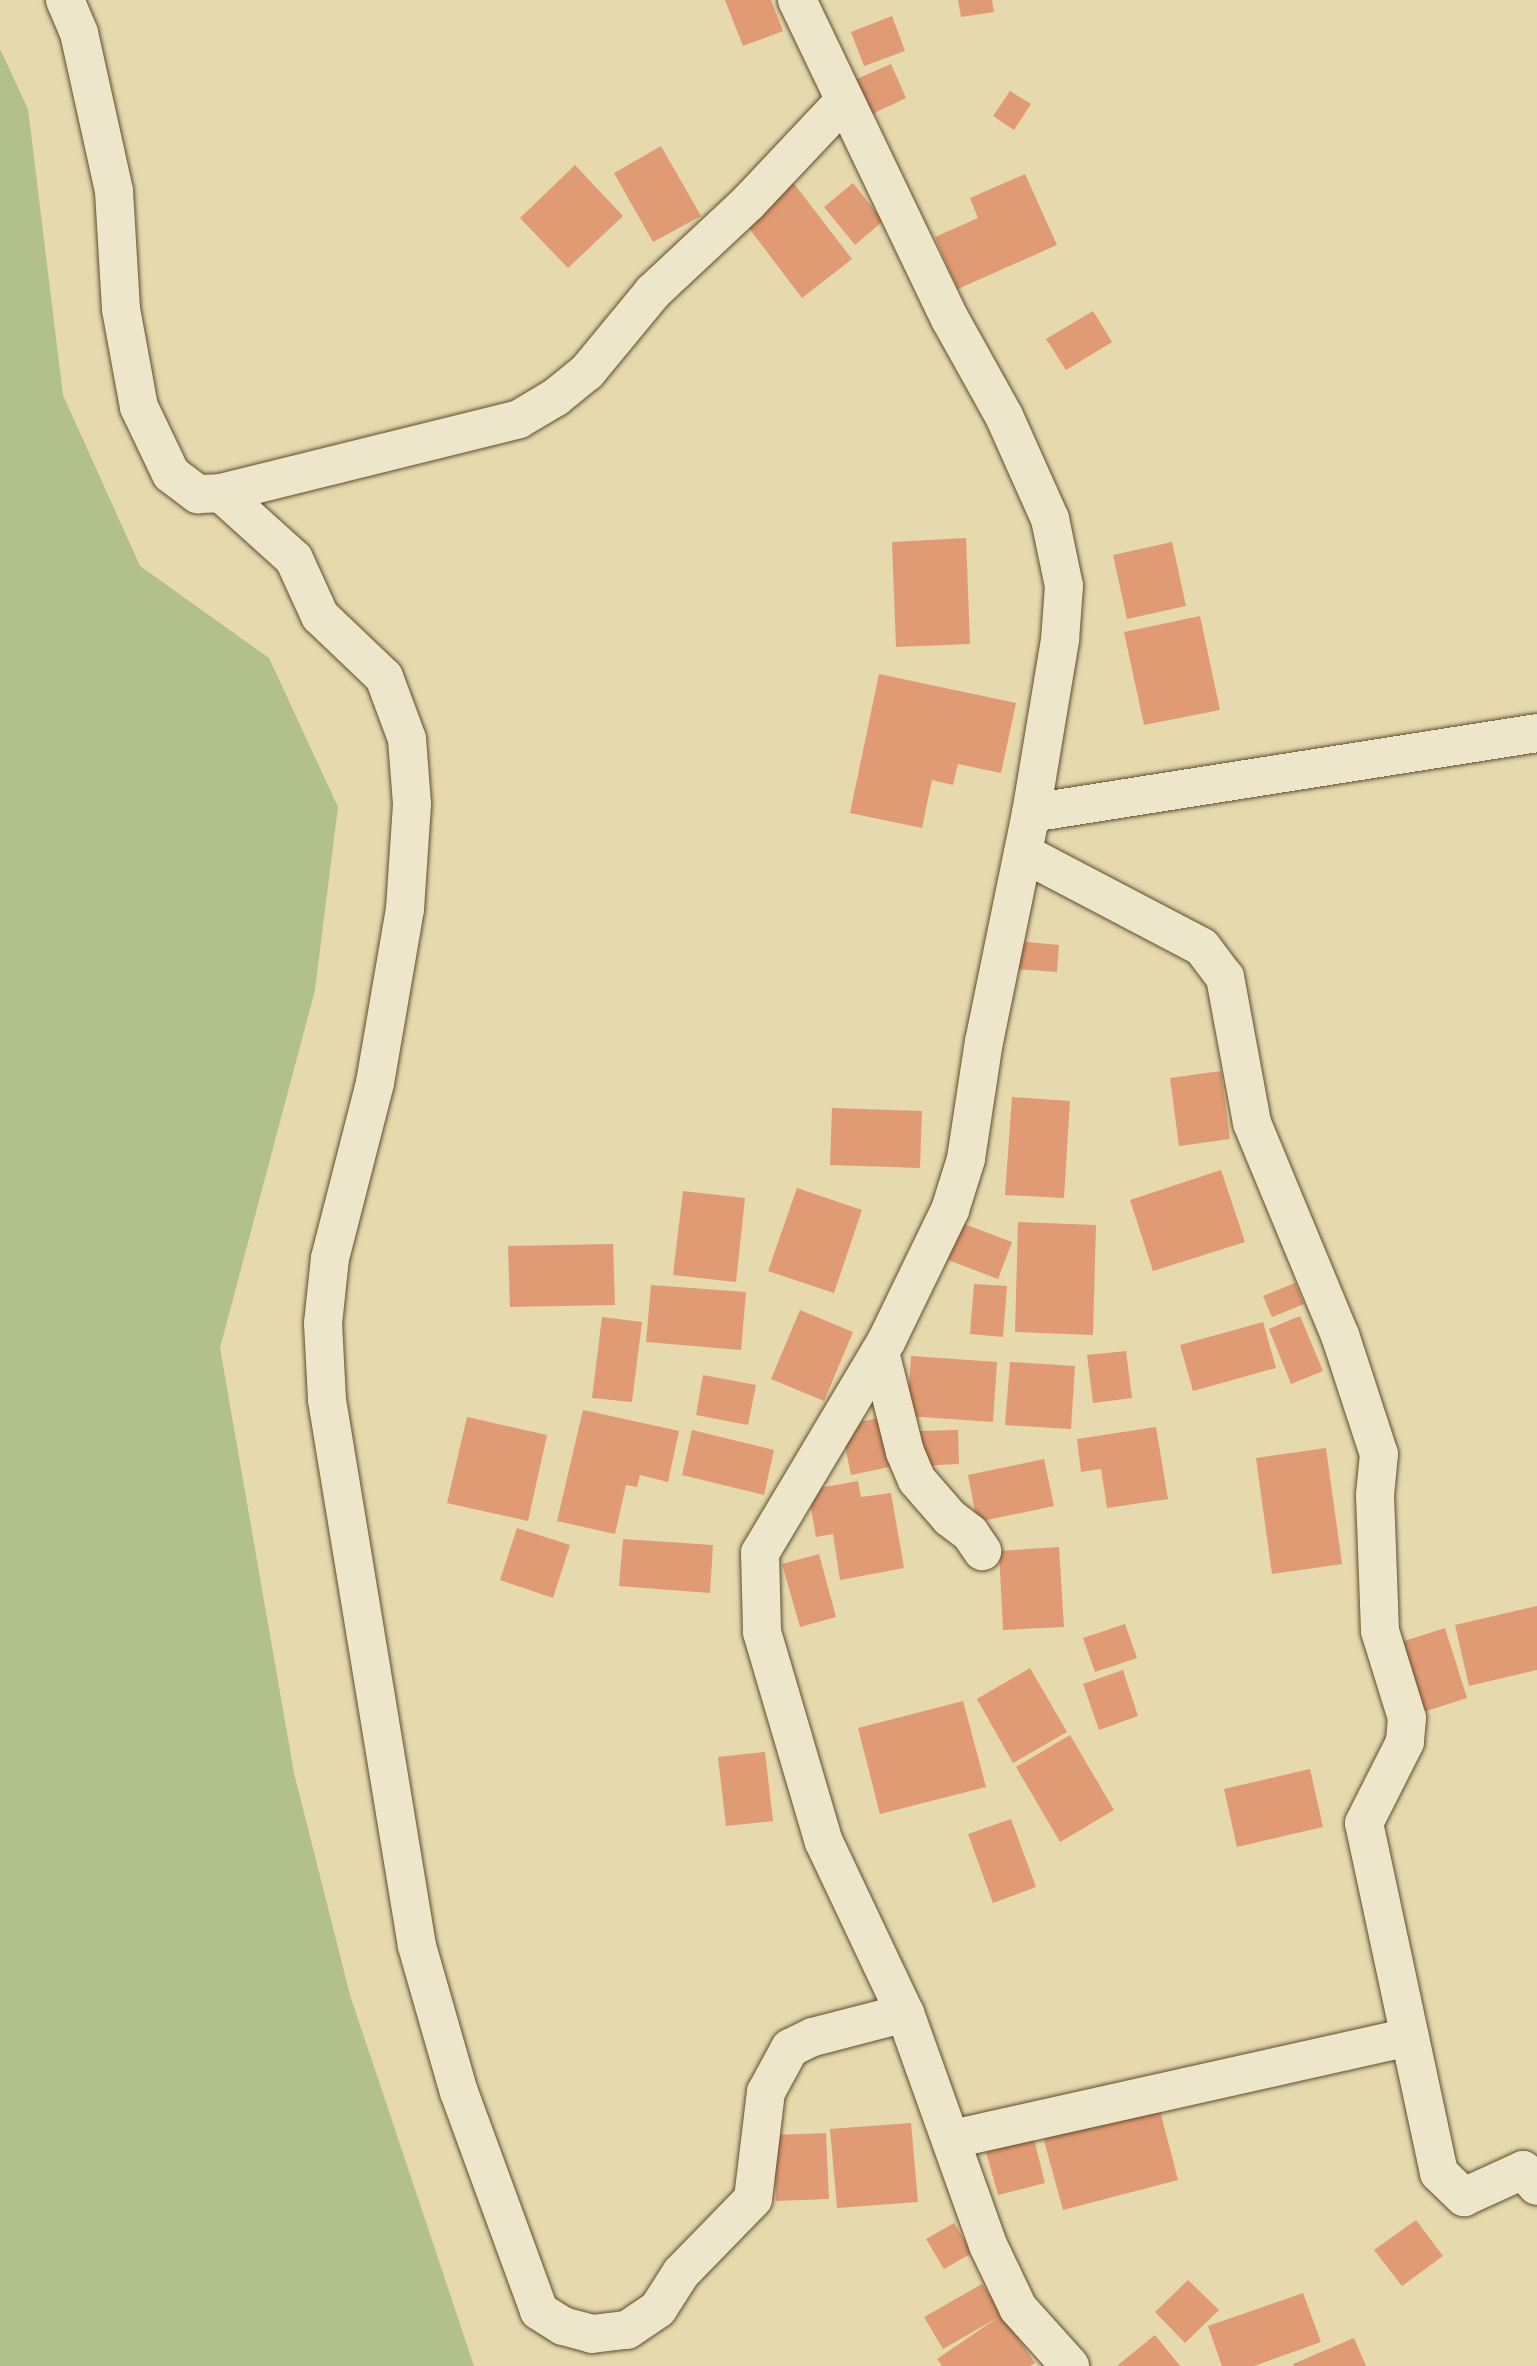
<!DOCTYPE html>
<style>
body{margin:0}
#map{position:relative;width:1537px;height:2366px;overflow:hidden;background:#e5d9ad;font-family:"EB Garamond",serif}
div>[style]{position:absolute}
[style*='--x']{left:calc(var(--x)*1px);top:calc(var(--y)*1px);width:calc(var(--w)*1px);rotate:calc(var(--a)*1deg)}
.green>*{inset:0;background:#b1c08d}
.building>*{inset:0;background:#e19b74}
.roads{filter:drop-shadow(0 0 2px #604e2e) drop-shadow(0 0 2px #604e2e)}
.minor>*{height:38px;margin:-19px;padding:0 19px;transform-origin:19px;border-radius:19px;background:#eee6ca}
span{translate:-50% -50%;white-space:nowrap;text-align:center;line-height:1.15;-webkit-text-stroke:7px #eee6ca;paint-order:stroke}
</style>
<div id="map">
<div class="green">
<div style="clip-path:polygon(0 49px,28px 109px,63px 395px,140px 566px,269px 658px,338px 807px,315px 990px,220px 1348px,294px 1773px,350px 1995px,474px 2366px,0 2366px)"></div>
</div>
<div class="building">
<div style="clip-path:polygon(725px 0,771px 0,783px 31px,743px 46px)"></div>
<div style="clip-path:polygon(958px 0,992px 0,994px 12px,961px 17px)"></div>
<div style="clip-path:polygon(892px 16px,905px 51px,864px 66px,851px 32px)"></div>
<div style="clip-path:polygon(891px 64px,906px 98px,868px 116px,852px 81px)"></div>
<div style="clip-path:polygon(1010px 91px,1031px 104px,1014px 130px,993px 116px)"></div>
<div style="clip-path:polygon(661px 146px,701px 216px,653px 242px,614px 173px)"></div>
<div style="clip-path:polygon(575px 165px,623px 216px,568px 268px,520px 218px)"></div>
<div style="clip-path:polygon(1025px 174px,1057px 245px,958px 289px,935px 237px,978px 218px,970px 198px)"></div>
<div style="clip-path:polygon(792px 181px,852px 259px,802px 298px,742px 219px)"></div>
<div style="clip-path:polygon(853px 183px,883px 221px,855px 245px,824px 207px)"></div>
<div style="clip-path:polygon(1093px 311px,1112px 342px,1066px 370px,1046px 339px)"></div>
<div style="clip-path:polygon(966px 538px,970px 644px,896px 647px,892px 542px)"></div>
<div style="clip-path:polygon(1172px 542px,1186px 606px,1127px 619px,1113px 555px)"></div>
<div style="clip-path:polygon(1200px 616px,1220px 710px,1144px 725px,1124px 632px)"></div>
<div style="clip-path:polygon(879px 674px,1016px 703px,1001px 773px,958px 764px,953px 785px,932px 780px,922px 828px,850px 813px)"></div>
<div style="clip-path:polygon(1017px 941px,1059px 945px,1057px 972px,1015px 969px)"></div>
<div style="clip-path:polygon(1221px 1071px,1230px 1139px,1179px 1146px,1170px 1078px)"></div>
<div style="clip-path:polygon(1012px 1097px,1070px 1101px,1064px 1198px,1005px 1195px)"></div>
<div style="clip-path:polygon(832px 1108px,922px 1111px,920px 1168px,830px 1165px)"></div>
<div style="clip-path:polygon(1221px 1170px,1245px 1242px,1153px 1271px,1130px 1200px)"></div>
<div style="clip-path:polygon(797px 1188px,862px 1210px,834px 1293px,768px 1271px)"></div>
<div style="clip-path:polygon(683px 1191px,745px 1198px,736px 1282px,673px 1275px)"></div>
<div style="clip-path:polygon(956px 1221px,1012px 1242px,998px 1279px,943px 1258px)"></div>
<div style="clip-path:polygon(1018px 1222px,1096px 1225px,1093px 1335px,1015px 1332px)"></div>
<div style="clip-path:polygon(613px 1244px,615px 1305px,510px 1307px,508px 1246px)"></div>
<div style="clip-path:polygon(1295px 1283px,1304px 1304px,1272px 1317px,1263px 1296px)"></div>
<div style="clip-path:polygon(974px 1284px,1007px 1286px,1003px 1337px,970px 1334px)"></div>
<div style="clip-path:polygon(651px 1285px,746px 1292px,741px 1350px,646px 1342px)"></div>
<div style="clip-path:polygon(800px 1310px,853px 1332px,824px 1401px,771px 1379px)"></div>
<div style="clip-path:polygon(1300px 1316px,1323px 1371px,1291px 1384px,1269px 1329px)"></div>
<div style="clip-path:polygon(602px 1317px,642px 1322px,632px 1402px,592px 1398px)"></div>
<div style="clip-path:polygon(1263px 1322px,1276px 1368px,1193px 1391px,1180px 1345px)"></div>
<div style="clip-path:polygon(1126px 1351px,1132px 1398px,1093px 1403px,1087px 1355px)"></div>
<div style="clip-path:polygon(911px 1356px,997px 1362px,993px 1422px,907px 1416px)"></div>
<div style="clip-path:polygon(1010px 1362px,1075px 1366px,1071px 1429px,1005px 1425px)"></div>
<div style="clip-path:polygon(703px 1375px,756px 1385px,748px 1425px,696px 1415px)"></div>
<div style="clip-path:polygon(583px 1410px,679px 1431px,668px 1482px,640px 1475px,637px 1487px,626px 1485px,615px 1534px,557px 1521px)"></div>
<div style="clip-path:polygon(467px 1417px,547px 1435px,528px 1521px,447px 1503px)"></div>
<div style="clip-path:polygon(883px 1417px,894px 1466px,851px 1475px,841px 1426px)"></div>
<div style="clip-path:polygon(1156px 1427px,1168px 1499px,1107px 1508px,1101px 1469px,1081px 1472px,1077px 1439px)"></div>
<div style="clip-path:polygon(692px 1430px,774px 1450px,764px 1495px,682px 1475px)"></div>
<div style="clip-path:polygon(958px 1430px,959px 1464px,918px 1466px,917px 1431px)"></div>
<div style="clip-path:polygon(1326px 1448px,1342px 1564px,1272px 1574px,1256px 1458px)"></div>
<div style="clip-path:polygon(1044px 1459px,1054px 1506px,977px 1522px,968px 1475px)"></div>
<div style="clip-path:polygon(858px 1481px,861px 1497px,891px 1493px,904px 1568px,840px 1580px,833px 1534px,816px 1537px,808px 1490px)"></div>
<div style="clip-path:polygon(517px 1528px,570px 1545px,553px 1598px,500px 1580px)"></div>
<div style="clip-path:polygon(623px 1539px,713px 1545px,710px 1593px,619px 1586px)"></div>
<div style="clip-path:polygon(1059px 1547px,1064px 1627px,1003px 1630px,999px 1551px)"></div>
<div style="clip-path:polygon(819px 1554px,836px 1617px,800px 1627px,782px 1564px)"></div>
<div style="clip-path:polygon(1537px 1606px,1537px 1670px,1469px 1686px,1455px 1625px)"></div>
<div style="clip-path:polygon(1125px 1624px,1137px 1658px,1095px 1672px,1083px 1638px)"></div>
<div style="clip-path:polygon(1445px 1628px,1467px 1698px,1417px 1714px,1395px 1644px)"></div>
<div style="clip-path:polygon(1030px 1668px,1067px 1732px,1013px 1763px,977px 1699px)"></div>
<div style="clip-path:polygon(1123px 1670px,1138px 1716px,1099px 1730px,1083px 1684px)"></div>
<div style="clip-path:polygon(963px 1701px,986px 1787px,880px 1814px,858px 1728px)"></div>
<div style="clip-path:polygon(1070px 1735px,1114px 1810px,1060px 1842px,1016px 1767px)"></div>
<div style="clip-path:polygon(765px 1752px,773px 1821px,726px 1826px,718px 1757px)"></div>
<div style="clip-path:polygon(1310px 1769px,1323px 1827px,1237px 1847px,1224px 1789px)"></div>
<div style="clip-path:polygon(1011px 1819px,1036px 1887px,993px 1903px,968px 1834px)"></div>
<div style="clip-path:polygon(1159px 2107px,1178px 2180px,1063px 2210px,1043px 2137px)"></div>
<div style="clip-path:polygon(911px 2123px,918px 2202px,837px 2208px,830px 2129px)"></div>
<div style="clip-path:polygon(826px 2133px,829px 2199px,776px 2201px,773px 2135px)"></div>
<div style="clip-path:polygon(1034px 2139px,1045px 2183px,998px 2195px,986px 2152px)"></div>
<div style="clip-path:polygon(1416px 2220px,1443px 2256px,1402px 2286px,1374px 2250px)"></div>
<div style="clip-path:polygon(954px 2223px,972px 2253px,944px 2269px,926px 2239px)"></div>
<div style="clip-path:polygon(1188px 2280px,1219px 2310px,1185px 2343px,1155px 2312px)"></div>
<div style="clip-path:polygon(982px 2284px,1035px 2363px,1030px 2366px,942px 2366px,937px 2359px,997px 2318px,943px 2349px,924px 2317px)"></div>
<div style="clip-path:polygon(1303px 2293px,1321px 2342px,1254px 2366px,1222px 2366px,1208px 2326px)"></div>
<div style="clip-path:polygon(1155px 2335px,1180px 2366px,1119px 2366px,1118px 2365px)"></div>
<div style="clip-path:polygon(1354px 2338px,1366px 2366px,1294px 2366px,1293px 2364px)"></div>
</div>
<div class="roads">
<div class="minor">
<div style="--x:65;--y:0;--w:36;--a:67"></div>
<div style="--x:79;--y:33;--w:162;--a:77.5"></div>
<div style="--x:114;--y:191;--w:118;--a:86.6"></div>
<div style="--x:121;--y:309;--w:100;--a:79.6"></div>
<div style="--x:139;--y:407;--w:74;--a:64.5"></div>
<div style="--x:171;--y:474;--w:34;--a:37"></div>
<div style="--x:198;--y:494;--w:23;--a:-2"></div>
<div style="--x:221;--y:493;--w:307;--a:-13.9"></div>
<div style="--x:519;--y:419;--w:43;--a:-30.7"></div>
<div style="--x:556;--y:397;--w:40;--a:-39"></div>
<div style="--x:587;--y:372;--w:104;--a:-50.5"></div>
<div style="--x:653;--y:292;--w:130;--a:-43.1"></div>
<div style="--x:748;--y:203;--w:140;--a:-46.7"></div>
<div style="--x:797;--y:0;--w:354;--a:64.4"></div>
<div style="--x:950;--y:319;--w:111;--a:60.9"></div>
<div style="--x:1004;--y:416;--w:113;--a:65.9"></div>
<div style="--x:1050;--y:519;--w:68;--a:78.2"></div>
<div style="--x:1064;--y:586;--w:54;--a:94.2"></div>
<div style="--x:1060;--y:640;--w:175;--a:99.5"></div>
<div style="--x:1031;--y:813;--w:233;--a:101.6"></div>
<div style="--x:984;--y:1041;--w:119;--a:98.7"></div>
<div style="--x:966;--y:1159;--w:53;--a:107.4"></div>
<div style="--x:950;--y:1210;--w:144;--a:115.9"></div>
<div style="--x:887;--y:1340;--w:248;--a:120.8"></div>
<div style="--x:760;--y:1553;--w:79;--a:88.5"></div>
<div style="--x:762;--y:1632;--w:219;--a:73.6"></div>
<div style="--x:824;--y:1842;--w:189;--a:64.7"></div>
<div style="--x:905;--y:2013;--w:246;--a:70.3"></div>
<div style="--x:988;--y:2245;--w:70;--a:64.5"></div>
<div style="--x:1018;--y:2308;--w:78;--a:48.1"></div>
<div style="--x:221;--y:493;--w:98;--a:42.1"></div>
<div style="--x:294;--y:559;--w:63;--a:65.5"></div>
<div style="--x:320;--y:616;--w:88;--a:43.6"></div>
<div style="--x:384;--y:677;--w:66;--a:69.6"></div>
<div style="--x:407;--y:739;--w:65;--a:85.6"></div>
<div style="--x:412;--y:804;--w:105;--a:93.8"></div>
<div style="--x:405;--y:909;--w:177;--a:99.8"></div>
<div style="--x:375;--y:1083;--w:181;--a:104.4"></div>
<div style="--x:330;--y:1258;--w:65;--a:96.1"></div>
<div style="--x:323;--y:1323;--w:77;--a:87"></div>
<div style="--x:327;--y:1400;--w:553;--a:80.64"></div>
<div style="--x:417;--y:1946;--w:152;--a:74"></div>
<div style="--x:459;--y:2092;--w:233;--a:69.9"></div>
<div style="--x:539;--y:2311;--w:28;--a:32"></div>
<div style="--x:563;--y:2326;--w:30;--a:15"></div>
<div style="--x:592;--y:2334;--w:35;--a:-7"></div>
<div style="--x:627;--y:2330;--w:37;--a:-34"></div>
<div style="--x:658;--y:2309;--w:43;--a:-57.4"></div>
<div style="--x:681;--y:2273;--w:103;--a:-45.8"></div>
<div style="--x:753;--y:2199;--w:108;--a:-83.1"></div>
<div style="--x:766;--y:2092;--w:50;--a:-61.4"></div>
<div style="--x:790;--y:2048;--w:25;--a:-26"></div>
<div style="--x:813;--y:2037;--w:95;--a:-14.6"></div>
<div style="--x:1031;--y:813;--w:512;--a:-8.98"></div>
<div style="--x:1023;--y:853;--w:202;--a:27.7"></div>
<div style="--x:1202;--y:947;--w:38;--a:53"></div>
<div style="--x:1225;--y:977;--w:148;--a:79.5"></div>
<div style="--x:1252;--y:1123;--w:230;--a:67.5"></div>
<div style="--x:1340;--y:1335;--w:125;--a:71.9"></div>
<div style="--x:1379;--y:1454;--w:41;--a:95.6"></div>
<div style="--x:1375;--y:1495;--w:136;--a:87.9"></div>
<div style="--x:1380;--y:1631;--w:91;--a:72.8"></div>
<div style="--x:1407;--y:1718;--w:24;--a:95"></div>
<div style="--x:1405;--y:1742;--w:91;--a:116.8"></div>
<div style="--x:1364;--y:1823;--w:358;--a:77.9"></div>
<div style="--x:1439;--y:2173;--w:35;--a:44"></div>
<div style="--x:1464;--y:2197;--w:65;--a:-24.6"></div>
<div style="--x:1523;--y:2170;--w:21;--a:49"></div>
<div style="--x:880;--y:1352;--w:103;--a:76"></div>
<div style="--x:905;--y:1452;--w:30;--a:67"></div>
<div style="--x:917;--y:1480;--w:50;--a:49"></div>
<div style="--x:950;--y:1518;--w:25;--a:37"></div>
<div style="--x:970;--y:1533;--w:22;--a:56"></div>
<div style="--x:953;--y:2139;--w:468;--a:-12.6"></div>
</div>
</div>
</div>
